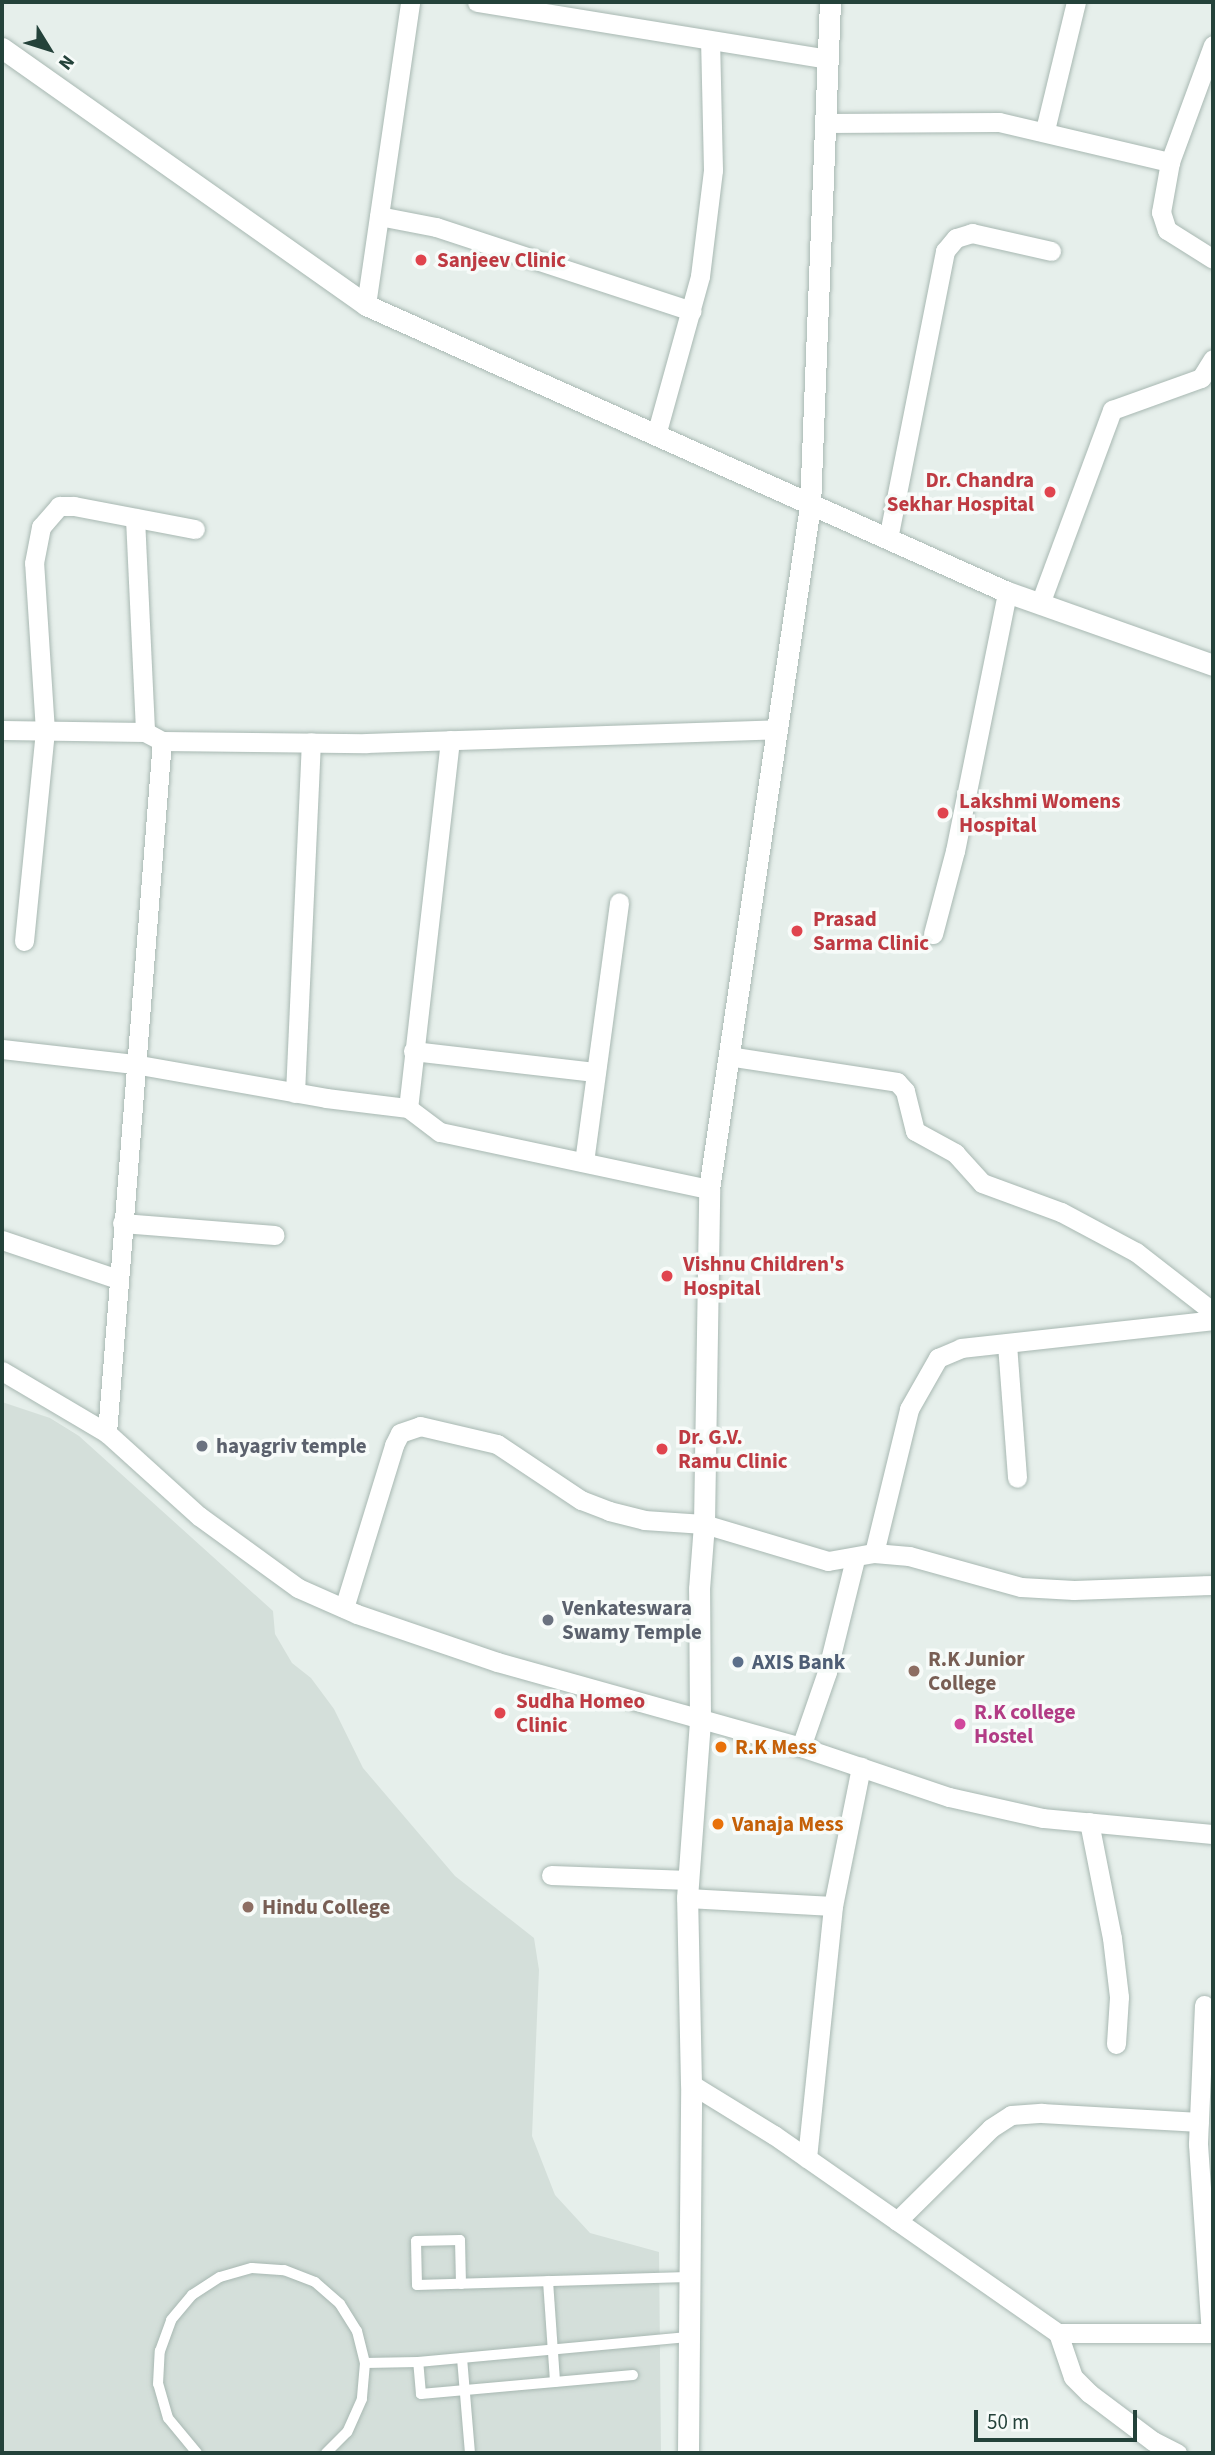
<!DOCTYPE html>
<style>
body{margin:0}
#map{position:relative;width:1215px;height:2455px;overflow:hidden;background:#e6efeb;font-family:"Source Sans 3",sans-serif}
div>[style]{position:absolute}
[style*='--x']{left:calc(var(--x)*1px);top:calc(var(--y)*1px);width:calc(var(--w)*1px);rotate:calc(var(--a)*1deg)}
.built>*{inset:0;background:#d4dfda}
.roads{filter:drop-shadow(0 0 2px #a8b8b2) drop-shadow(0 0 2px #a8b8b2)}
.lane>*{height:10px;margin:-5px;padding:0 5px;transform-origin:5px;border-radius:5px;background:#fff}
.street>*{height:19px;margin:-9.5px;padding:0 9.5px;transform-origin:9.5px;border-radius:9.5px;background:#fff}
.secondary>*{height:21px;margin:-10.5px;padding:0 10.5px;transform-origin:10.5px;border-radius:10.5px;background:#fff}
.dots>*{width:19px;height:19px;translate:-50% -50%;box-sizing:border-box;border:4px solid #f7fbf9;border-radius:50%}
span{translate:-50% -50%;white-space:nowrap;text-align:center;line-height:1.15;-webkit-text-stroke:7px #f7fbf9;paint-order:stroke}
.health-label{font-size:21px;color:#be3a42;font-weight:700}
.left{translate:0 -50%;text-align:left}
.right{translate:-100% -50%;text-align:right}
.worship-label{font-size:21px;color:#5b616d;font-weight:700}
.education-label{font-size:21px;color:#785e54;font-weight:700}
.service-label{font-size:21px;color:#4e5e75;font-weight:700}
.hotel-label{font-size:21px;color:#b23c85;font-weight:700}
.food-label{font-size:21px;color:#c56008;font-weight:700}
.frame{position:absolute;inset:0;border:4px solid #24423a;pointer-events:none}
.north{position:absolute;left:14px;top:14px;width:70px;height:70px;-webkit-text-stroke:5px #f7fbf9;paint-order:stroke;rotate:128deg;font-size:19px;font-weight:700;line-height:28px;text-align:center;color:#24423a}
.north::after{content:'';display:block;margin:auto;width:24px;height:32px;background:#24423a;clip-path:polygon(50% 0,100% 100%,50% 72%,0 100%)}
.scale{position:absolute;left:974px;top:2410px;width:163px;height:32px;box-sizing:border-box;border:4px solid #24423a;border-top:0;padding-left:9px;font-size:21px;line-height:24px;white-space:nowrap;color:#24423a;-webkit-text-stroke:5px #f7fbf9;paint-order:stroke}
</style>
<div id="map">
<div class="built">
<div style="clip-path:polygon(2px 1402px,50px 1418px,79px 1436px,273px 1611px,275px 1634px,292px 1663px,311px 1678px,334px 1709px,363px 1768px,455px 1876px,534px 1938px,539px 1970px,532px 2136px,555px 2195px,590px 2233px,659px 2252px,661px 2453px,2px 2453px)"></div>
</div>
<div class="roads">
<div class="lane">
<div style="--x:548;--y:2281;--w:101;--a:86"></div>
<div style="--x:461;--y:2284;--w:44;--a:-91.3"></div>
<div style="--x:460;--y:2240;--w:44;--a:178.7"></div>
<div style="--x:416;--y:2241;--w:44;--a:88.7"></div>
<div style="--x:417;--y:2285;--w:271;--a:-1.7"></div>
<div style="--x:462;--y:2358;--w:95;--a:85.2"></div>
<div style="--x:365;--y:2363;--w:53;--a:-1.1"></div>
<div style="--x:633;--y:2375;--w:213;--a:174.9"></div>
<div style="--x:421;--y:2394;--w:32;--a:-95"></div>
<div style="--x:418;--y:2362;--w:271;--a:-5.3"></div>
<div style="--x:197;--y:2453;--w:45;--a:-129.6"></div>
<div style="--x:168;--y:2418;--w:35;--a:-106"></div>
<div style="--x:158;--y:2384;--w:33;--a:-87"></div>
<div style="--x:160;--y:2351;--w:33;--a:-70"></div>
<div style="--x:171;--y:2320;--w:33;--a:-50"></div>
<div style="--x:192;--y:2295;--w:33;--a:-33"></div>
<div style="--x:220;--y:2277;--w:33;--a:-16"></div>
<div style="--x:252;--y:2268;--w:32;--a:4"></div>
<div style="--x:284;--y:2270;--w:33;--a:21"></div>
<div style="--x:315;--y:2282;--w:33;--a:41"></div>
<div style="--x:340;--y:2304;--w:32;--a:58"></div>
<div style="--x:357;--y:2331;--w:33;--a:76"></div>
<div style="--x:365;--y:2363;--w:36;--a:95"></div>
<div style="--x:362;--y:2399;--w:36;--a:114"></div>
<div style="--x:347;--y:2432;--w:30;--a:135"></div>
</div>
<div class="street">
<div style="--x:477;--y:2;--w:355;--a:9.2"></div>
<div style="--x:1213;--y:45;--w:125;--a:110.2"></div>
<div style="--x:1170;--y:162;--w:51;--a:100.2"></div>
<div style="--x:1161;--y:212;--w:19;--a:72"></div>
<div style="--x:1167;--y:230;--w:54;--a:32.2"></div>
<div style="--x:827;--y:123;--w:172;--a:-0.3"></div>
<div style="--x:999;--y:122;--w:176;--a:13.2"></div>
<div style="--x:1045;--y:130;--w:132;--a:-76.4"></div>
<div style="--x:379;--y:216;--w:58;--a:10.9"></div>
<div style="--x:436;--y:227;--w:269;--a:18.2"></div>
<div style="--x:366;--y:305;--w:306;--a:-81.7"></div>
<div style="--x:656;--y:435;--w:165;--a:-74.5"></div>
<div style="--x:700;--y:276;--w:107;--a:-83"></div>
<div style="--x:713;--y:170;--w:129;--a:-91.3"></div>
<div style="--x:135;--y:518;--w:214;--a:87.3"></div>
<div style="--x:888;--y:539;--w:294;--a:-78.8"></div>
<div style="--x:945;--y:251;--w:17;--a:-50"></div>
<div style="--x:956;--y:238;--w:17;--a:-17"></div>
<div style="--x:972;--y:233;--w:81;--a:12.8"></div>
<div style="--x:1041;--y:601;--w:204;--a:-69.6"></div>
<div style="--x:1112;--y:410;--w:95;--a:-19.8"></div>
<div style="--x:1201;--y:378;--w:22;--a:-58"></div>
<div style="--x:2;--y:730;--w:143;--a:0.8"></div>
<div style="--x:145;--y:732;--w:19;--a:28"></div>
<div style="--x:162;--y:741;--w:204;--a:0.6"></div>
<div style="--x:366;--y:743;--w:412;--a:-1.9"></div>
<div style="--x:450;--y:740;--w:370;--a:96.5"></div>
<div style="--x:408;--y:1108;--w:40;--a:37"></div>
<div style="--x:440;--y:1132;--w:275;--a:12"></div>
<div style="--x:933;--y:934;--w:86;--a:-75.2"></div>
<div style="--x:955;--y:851;--w:264;--a:-78.6"></div>
<div style="--x:24;--y:941;--w:211;--a:-84.3"></div>
<div style="--x:45;--y:731;--w:168;--a:-93.7"></div>
<div style="--x:34;--y:563;--w:37;--a:-79"></div>
<div style="--x:41;--y:527;--w:28;--a:-49"></div>
<div style="--x:59;--y:506;--w:15;--a:0"></div>
<div style="--x:74;--y:506;--w:123;--a:10.8"></div>
<div style="--x:2;--y:1049;--w:133;--a:6.5"></div>
<div style="--x:134;--y:1064;--w:195;--a:10"></div>
<div style="--x:326;--y:1098;--w:83;--a:7"></div>
<div style="--x:413;--y:1051;--w:183;--a:6.6"></div>
<div style="--x:728;--y:1056;--w:171;--a:8.7"></div>
<div style="--x:897;--y:1082;--w:12;--a:48"></div>
<div style="--x:905;--y:1091;--w:41;--a:76"></div>
<div style="--x:915;--y:1131;--w:46;--a:28.8"></div>
<div style="--x:955;--y:1153;--w:40;--a:48"></div>
<div style="--x:982;--y:1183;--w:84;--a:20.2"></div>
<div style="--x:1061;--y:1212;--w:85;--a:28.1"></div>
<div style="--x:1136;--y:1252;--w:98;--a:37.9"></div>
<div style="--x:295;--y:1093;--w:351;--a:-87.4"></div>
<div style="--x:584;--y:1162;--w:262;--a:-82.3"></div>
<div style="--x:122;--y:1223;--w:153;--a:4.5"></div>
<div style="--x:2;--y:1240;--w:122;--a:18.6"></div>
<div style="--x:1007;--y:1344;--w:134;--a:85.7"></div>
<div style="--x:2;--y:1371;--w:122;--a:30.6"></div>
<div style="--x:107;--y:1433;--w:124;--a:42.1"></div>
<div style="--x:199;--y:1516;--w:122;--a:36"></div>
<div style="--x:298;--y:1588;--w:64;--a:23.8"></div>
<div style="--x:357;--y:1614;--w:148;--a:18.9"></div>
<div style="--x:497;--y:1662;--w:316;--a:15.6"></div>
<div style="--x:801;--y:1747;--w:156;--a:18.7"></div>
<div style="--x:949;--y:1797;--w:96;--a:12.6"></div>
<div style="--x:1043;--y:1818;--w:171;--a:5.4"></div>
<div style="--x:107;--y:1433;--w:694;--a:-85.46"></div>
<div style="--x:874;--y:1553;--w:148;--a:-76.3"></div>
<div style="--x:909;--y:1409;--w:59;--a:-60.4"></div>
<div style="--x:938;--y:1358;--w:25;--a:-23"></div>
<div style="--x:961;--y:1348;--w:254;--a:-6.3"></div>
<div style="--x:344;--y:1608;--w:170;--a:-72.9"></div>
<div style="--x:394;--y:1445;--w:13;--a:-63"></div>
<div style="--x:400;--y:1433;--w:21;--a:-19"></div>
<div style="--x:420;--y:1426;--w:79;--a:13.2"></div>
<div style="--x:497;--y:1444;--w:101;--a:33.7"></div>
<div style="--x:581;--y:1500;--w:30;--a:21"></div>
<div style="--x:609;--y:1511;--w:36;--a:14"></div>
<div style="--x:644;--y:1520;--w:60;--a:3.8"></div>
<div style="--x:704;--y:1524;--w:129;--a:16.6"></div>
<div style="--x:828;--y:1561;--w:47;--a:-9.9"></div>
<div style="--x:874;--y:1553;--w:35;--a:5"></div>
<div style="--x:909;--y:1556;--w:116;--a:15.5"></div>
<div style="--x:1021;--y:1587;--w:53;--a:3.2"></div>
<div style="--x:1074;--y:1590;--w:139;--a:-2.1"></div>
<div style="--x:801;--y:1747;--w:79;--a:-70.9"></div>
<div style="--x:827;--y:1672;--w:116;--a:-76.1"></div>
<div style="--x:1089;--y:1822;--w:118;--a:78.8"></div>
<div style="--x:1112;--y:1938;--w:59;--a:83.2"></div>
<div style="--x:1119;--y:1997;--w:47;--a:93.7"></div>
<div style="--x:551;--y:1875;--w:138;--a:2.1"></div>
<div style="--x:687;--y:1898;--w:146;--a:3.1"></div>
<div style="--x:1204;--y:2005;--w:139;--a:92.5"></div>
<div style="--x:1198;--y:2144;--w:189;--a:86.1"></div>
<div style="--x:691;--y:2084;--w:97;--a:31.6"></div>
<div style="--x:774;--y:2135;--w:346;--a:34.9"></div>
<div style="--x:1058;--y:2333;--w:155;--a:0"></div>
<div style="--x:807;--y:2158;--w:253;--a:-84.1"></div>
<div style="--x:833;--y:1906;--w:142;--a:-78.6"></div>
<div style="--x:897;--y:2221;--w:132;--a:-44.7"></div>
<div style="--x:991;--y:2128;--w:24;--a:-33"></div>
<div style="--x:1011;--y:2115;--w:31;--a:-4"></div>
<div style="--x:1042;--y:2113;--w:157;--a:3.3"></div>
<div style="--x:1058;--y:2333;--w:46;--a:71.2"></div>
<div style="--x:1073;--y:2377;--w:23;--a:45"></div>
<div style="--x:1089;--y:2393;--w:80;--a:36.9"></div>
<div style="--x:1153;--y:2441;--w:27;--a:27"></div>
</div>
<div class="secondary">
<div style="--x:2;--y:48;--w:446;--a:35.2"></div>
<div style="--x:366;--y:305;--w:702;--a:24.12"></div>
<div style="--x:1007;--y:592;--w:219;--a:19.5"></div>
<div style="--x:688;--y:2453;--w:369;--a:-89.5"></div>
<div style="--x:691;--y:2084;--w:186;--a:-91.2"></div>
<div style="--x:687;--y:1898;--w:178;--a:-85.8"></div>
<div style="--x:700;--y:1720;--w:131;--a:-90.4"></div>
<div style="--x:699;--y:1589;--w:65;--a:-85.6"></div>
<div style="--x:704;--y:1524;--w:335;--a:-89.1"></div>
<div style="--x:709;--y:1189;--w:690;--a:-81.59"></div>
<div style="--x:810;--y:506;--w:504;--a:-87.73"></div>
</div>
</div>
<div class="dots">
<div style="left:421px;top:260px;background:#e0444e"></div>
<div style="left:1050px;top:492px;background:#e0444e"></div>
<div style="left:943px;top:813px;background:#e0444e"></div>
<div style="left:797px;top:931px;background:#e0444e"></div>
<div style="left:667px;top:1276px;background:#e0444e"></div>
<div style="left:202px;top:1446px;background:#6b7280"></div>
<div style="left:662px;top:1449px;background:#e0444e"></div>
<div style="left:548px;top:1620px;background:#6b7280"></div>
<div style="left:738px;top:1662px;background:#5c6f8a"></div>
<div style="left:914px;top:1671px;background:#8d6e63"></div>
<div style="left:500px;top:1713px;background:#e0444e"></div>
<div style="left:960px;top:1724px;background:#d1479c"></div>
<div style="left:721px;top:1747px;background:#e8710a"></div>
<div style="left:718px;top:1824px;background:#e8710a"></div>
<div style="left:248px;top:1907px;background:#8d6e63"></div>
</div>
<div class="health-label">
<span class="left" style="left:437px;top:260px">Sanjeev Clinic</span>
<span class="right" style="left:1034px;top:492px">Dr. Chandra<br>Sekhar Hospital</span>
<span class="left" style="left:959px;top:813px">Lakshmi Womens<br>Hospital</span>
<span class="left" style="left:813px;top:931px">Prasad<br>Sarma Clinic</span>
<span class="left" style="left:683px;top:1276px">Vishnu Children's<br>Hospital</span>
<span class="left" style="left:678px;top:1449px">Dr. G.V.<br>Ramu Clinic</span>
<span class="left" style="left:516px;top:1713px">Sudha Homeo<br>Clinic</span>
</div>
<div class="worship-label">
<span class="left" style="left:216px;top:1446px">hayagriv temple</span>
<span class="left" style="left:562px;top:1620px">Venkateswara<br>Swamy Temple</span>
</div>
<div class="education-label">
<span class="left" style="left:928px;top:1671px">R.K Junior<br>College</span>
<span class="left" style="left:262px;top:1907px">Hindu College</span>
</div>
<div class="service-label">
<span class="left" style="left:752px;top:1662px">AXIS Bank</span>
</div>
<div class="hotel-label">
<span class="left" style="left:974px;top:1724px">R.K college<br>Hostel</span>
</div>
<div class="food-label">
<span class="left" style="left:735px;top:1747px">R.K Mess</span>
<span class="left" style="left:732px;top:1824px">Vanaja Mess</span>
</div>
<div class="frame"></div>
<div class="north">N</div>
<div class="scale">50 m</div>
</div>
